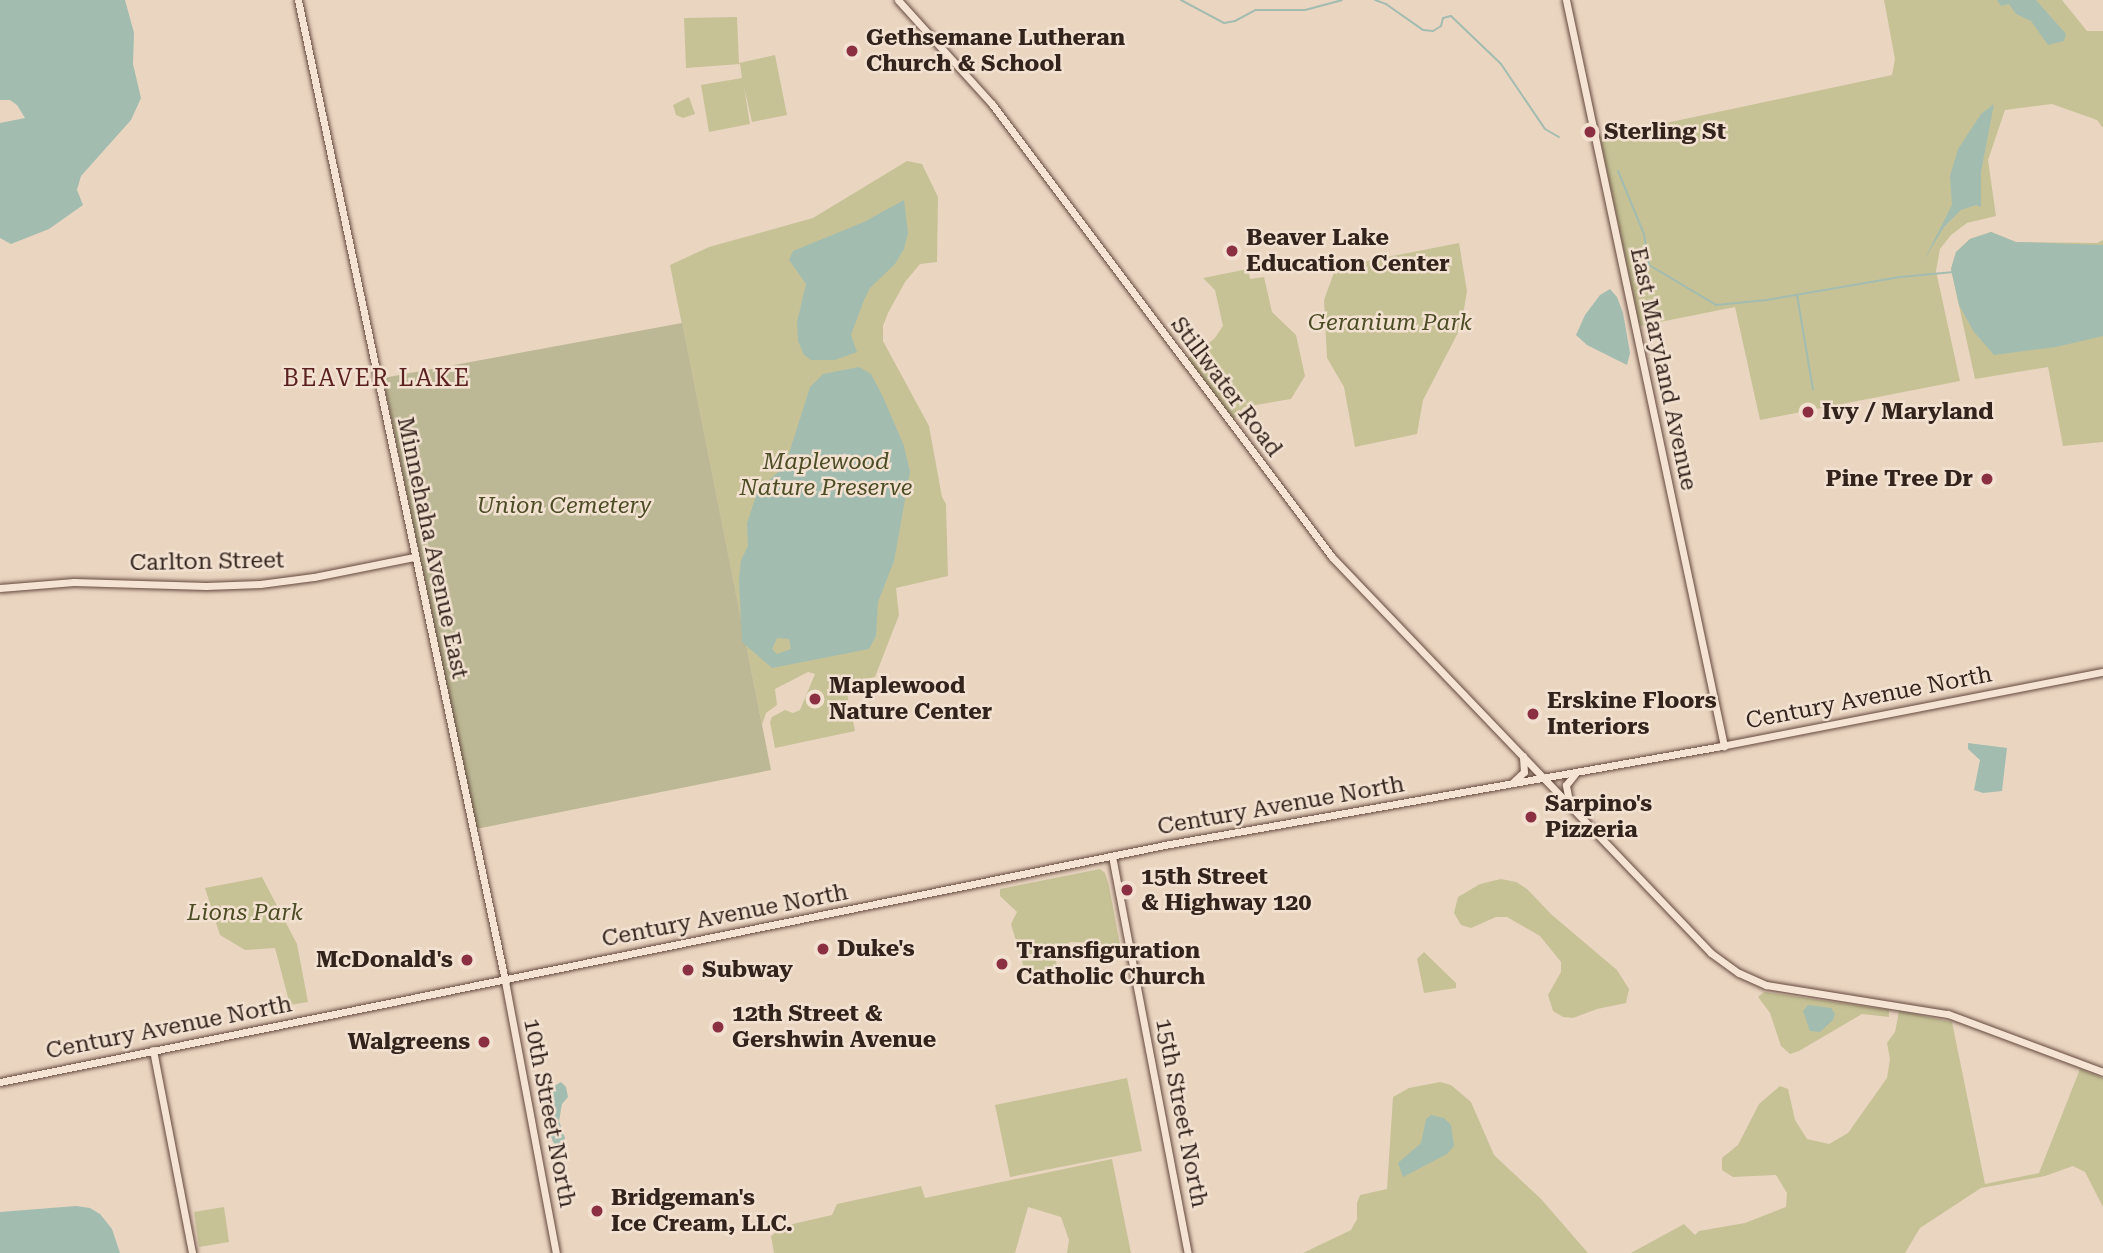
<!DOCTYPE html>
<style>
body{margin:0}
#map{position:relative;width:2103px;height:1253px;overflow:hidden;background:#ead5c1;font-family:"Roboto Serif",serif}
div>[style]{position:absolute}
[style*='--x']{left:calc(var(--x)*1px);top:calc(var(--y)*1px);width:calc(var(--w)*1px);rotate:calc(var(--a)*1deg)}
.green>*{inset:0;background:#c6c296}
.cemetery>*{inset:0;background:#bcb895}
.water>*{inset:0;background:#a3bcb0}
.stream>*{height:2px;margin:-1px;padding:0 1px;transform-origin:1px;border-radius:1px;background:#a3bcb0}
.roads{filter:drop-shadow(0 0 2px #63483d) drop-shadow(0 0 2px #63483d)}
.secondary>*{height:7px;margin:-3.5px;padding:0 3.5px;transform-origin:3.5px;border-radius:3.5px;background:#f5e4d3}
.dots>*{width:19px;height:19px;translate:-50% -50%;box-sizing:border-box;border:4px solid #f2e1d0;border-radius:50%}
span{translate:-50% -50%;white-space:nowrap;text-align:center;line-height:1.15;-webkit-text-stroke:5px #f2e1d0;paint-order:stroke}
.poi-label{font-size:23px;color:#32231d;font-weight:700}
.left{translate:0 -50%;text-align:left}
.right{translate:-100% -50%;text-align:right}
.park-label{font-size:23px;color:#4c4d25;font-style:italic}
.street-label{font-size:23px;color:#32231d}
.neighbourhood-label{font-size:24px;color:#5b2020;letter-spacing:2px}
</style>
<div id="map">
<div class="green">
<div style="clip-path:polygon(1884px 0,2062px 0,2087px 31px,2103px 31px,2103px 128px,2097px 120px,2052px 104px,2005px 110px,1988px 160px,1996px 216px,1967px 223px,1951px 235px,1940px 249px,1936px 271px,1960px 381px,1760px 420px,1735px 307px,1640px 326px,1600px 137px,1892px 75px,1895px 59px)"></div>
<div style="clip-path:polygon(737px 17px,739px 63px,775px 55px,787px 115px,752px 122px,744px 87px,750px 124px,709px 132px,701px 85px,742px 78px,740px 64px,686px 68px,684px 18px)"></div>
<div style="clip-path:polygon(689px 97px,695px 114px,683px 118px,676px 115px,673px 105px)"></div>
<div style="clip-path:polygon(907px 161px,922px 164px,938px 197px,937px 262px,920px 264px,905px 282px,888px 313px,883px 326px,883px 341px,929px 426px,942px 497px,946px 504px,948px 576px,896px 588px,899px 615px,875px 677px,845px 684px,855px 731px,775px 748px,770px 722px,772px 717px,785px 710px,793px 713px,800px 710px,815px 674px,808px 672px,775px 689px,777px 705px,766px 713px,762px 725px,670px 265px,709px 247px,813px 218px)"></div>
<div style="clip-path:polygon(1991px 232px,2016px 242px,2097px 243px,2103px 240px,2103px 442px,2063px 446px,2048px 367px,1975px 379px,1951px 269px,1956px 252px,1970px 239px)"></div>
<div style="clip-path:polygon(1459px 243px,1467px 291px,1461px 327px,1423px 400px,1417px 434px,1355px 447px,1344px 387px,1327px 358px,1324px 300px,1336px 267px)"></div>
<div style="clip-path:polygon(1248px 269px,1250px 279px,1264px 277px,1272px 312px,1296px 335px,1305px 376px,1291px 399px,1244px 407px,1230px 423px,1183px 362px,1214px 339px,1223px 326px,1215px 290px,1203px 278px)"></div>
<div style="clip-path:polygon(1100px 869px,1105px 873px,1109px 886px,1121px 950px,1107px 953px,1101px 943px,1070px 942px,1055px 955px,1057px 967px,1026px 975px,1011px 924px,1017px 912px,1000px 896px,1000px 889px)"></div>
<div style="clip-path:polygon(262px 877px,297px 944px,308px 1002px,290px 1005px,275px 948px,245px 950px,220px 935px,205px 888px)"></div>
<div style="clip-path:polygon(1501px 879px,1516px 882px,1527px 889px,1552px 915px,1617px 970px,1629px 989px,1626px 1003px,1597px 1009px,1573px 1018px,1563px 1017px,1553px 1011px,1548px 995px,1561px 972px,1561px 962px,1540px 936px,1507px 917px,1496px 917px,1471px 928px,1461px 925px,1454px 913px,1458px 897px,1480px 884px)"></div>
<div style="clip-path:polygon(1424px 952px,1456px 983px,1456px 988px,1424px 993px,1417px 959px)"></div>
<div style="clip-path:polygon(1764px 992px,1889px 1010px,1889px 1017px,1862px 1014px,1799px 1051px,1790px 1054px,1781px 1046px,1770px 1013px,1758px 997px)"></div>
<div style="clip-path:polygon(1899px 1011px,1952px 1022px,1985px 1184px,2039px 1173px,2080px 1069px,2103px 1078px,2103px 1207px,2085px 1172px,2073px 1166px,2045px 1176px,1981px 1188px,1920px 1228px,1905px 1253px,1631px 1253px,1684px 1224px,1695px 1235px,1699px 1231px,1745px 1223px,1786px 1207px,1787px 1193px,1776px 1175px,1733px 1177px,1722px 1170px,1722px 1158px,1738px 1145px,1759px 1104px,1780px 1086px,1788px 1089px,1795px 1120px,1807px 1139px,1829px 1144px,1848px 1133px,1887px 1078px,1890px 1059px,1887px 1043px,1895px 1032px)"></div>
<div style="clip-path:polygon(1127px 1078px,1142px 1151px,1010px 1177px,995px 1105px)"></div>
<div style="clip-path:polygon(1440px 1082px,1451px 1085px,1471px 1102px,1494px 1155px,1541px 1199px,1588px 1253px,1303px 1253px,1351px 1230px,1357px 1219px,1357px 1203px,1360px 1195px,1387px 1189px,1393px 1097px,1409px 1088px)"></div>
<div style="clip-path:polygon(1112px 1159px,1131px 1253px,1067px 1253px,1069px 1240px,1061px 1217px,1028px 1207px,1015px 1253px,774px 1253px,771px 1236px,784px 1226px,832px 1215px,837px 1204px,921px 1186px,925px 1198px)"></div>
<div style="clip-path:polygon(224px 1207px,229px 1242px,199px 1247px,194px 1212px)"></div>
</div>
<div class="cemetery">
<div style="clip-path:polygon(682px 323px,771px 770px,476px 829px,383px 378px)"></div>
</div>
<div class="water">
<div style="clip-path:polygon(0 0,125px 0,134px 33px,133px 64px,141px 98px,131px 120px,81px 176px,77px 190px,83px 205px,49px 229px,11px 244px,0 238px,0 123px,25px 118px,17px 105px,10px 100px,0 100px)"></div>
<div style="clip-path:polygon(1997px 0,2036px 0,2066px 34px,2064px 41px,2048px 45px,2031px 21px,2016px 14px,2009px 4px,2001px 6px)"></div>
<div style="clip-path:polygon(1994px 104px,1981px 172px,1981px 207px,1976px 205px,1961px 210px,1944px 227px,1924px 260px,1952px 205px,1950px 176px,1958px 149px,1981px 114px)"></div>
<div style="clip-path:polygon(904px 200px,908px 233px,904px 249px,895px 264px,870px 288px,864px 300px,851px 335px,857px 352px,835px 360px,811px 360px,804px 355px,798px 341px,797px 322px,806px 284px,789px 260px,793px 251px,864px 222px)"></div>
<div style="clip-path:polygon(1991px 232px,2016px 242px,2103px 245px,2103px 336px,2056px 347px,1994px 355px,1974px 332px,1959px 305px,1951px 269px,1956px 252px,1970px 239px)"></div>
<div style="clip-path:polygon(1610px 289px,1617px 297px,1623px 313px,1630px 353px,1627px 365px,1587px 345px,1576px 335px,1585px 315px,1600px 295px)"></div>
<div style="clip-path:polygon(evenodd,859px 367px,871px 374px,883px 397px,904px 446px,910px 472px,894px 561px,878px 602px,876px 636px,869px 649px,772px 668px,742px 642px,739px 580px,741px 560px,748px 546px,747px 523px,758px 490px,785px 466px,810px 387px,823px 374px,859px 367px,777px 638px,789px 639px,791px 649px,777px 654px,772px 649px,777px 638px)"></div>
<div style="clip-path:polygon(1968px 743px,2007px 748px,2002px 791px,1983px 793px,1974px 790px,1980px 760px,1968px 749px)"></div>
<div style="clip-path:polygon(1808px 1005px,1831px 1008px,1835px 1014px,1833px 1020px,1820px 1032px,1810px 1031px,1803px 1011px)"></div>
<div style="clip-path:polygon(561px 1082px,566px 1087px,568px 1097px,562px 1104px,559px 1121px,565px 1138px,564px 1144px,555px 1145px,546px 1130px,542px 1106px,549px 1089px)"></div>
<div style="clip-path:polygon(1431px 1115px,1444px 1118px,1451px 1125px,1454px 1146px,1447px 1154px,1403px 1177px,1398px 1163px,1421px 1143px,1426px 1119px)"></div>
<div style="clip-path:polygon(76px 1206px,90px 1208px,100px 1214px,112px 1229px,120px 1253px,0 1253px,0 1212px)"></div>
</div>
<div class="stream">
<div style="--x:1181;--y:0;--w:49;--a:28.1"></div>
<div style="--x:1224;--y:23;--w:11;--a:-10"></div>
<div style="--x:1235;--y:21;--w:24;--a:-28"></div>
<div style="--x:1256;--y:10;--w:49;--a:0"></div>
<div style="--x:1305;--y:10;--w:38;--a:-15"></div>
<div style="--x:1375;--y:0;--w:12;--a:20"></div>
<div style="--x:1386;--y:4;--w:45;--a:35.1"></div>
<div style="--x:1423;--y:30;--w:10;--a:6"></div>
<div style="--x:1433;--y:31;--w:9;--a:-32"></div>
<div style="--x:1441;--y:26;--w:8;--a:-76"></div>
<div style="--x:1443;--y:18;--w:8;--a:-14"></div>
<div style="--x:1451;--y:16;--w:69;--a:43.8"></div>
<div style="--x:1501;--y:64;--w:78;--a:55.9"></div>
<div style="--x:1545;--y:129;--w:16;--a:30"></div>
<div style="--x:1618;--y:171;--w:68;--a:67.6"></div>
<div style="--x:1644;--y:234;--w:31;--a:81"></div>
<div style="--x:1649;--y:265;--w:78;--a:30.8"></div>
<div style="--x:1716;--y:305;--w:51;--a:-5.6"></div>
<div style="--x:1767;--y:300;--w:135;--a:-9.8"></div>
<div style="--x:1900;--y:277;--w:54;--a:-5.3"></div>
<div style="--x:1797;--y:295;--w:96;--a:80.4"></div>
</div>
<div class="roads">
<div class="secondary">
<div style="--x:298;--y:0;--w:1003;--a:78.08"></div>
<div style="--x:505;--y:981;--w:277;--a:79.4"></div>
<div style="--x:898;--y:0;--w:140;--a:47.9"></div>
<div style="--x:992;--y:104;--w:566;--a:53.11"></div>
<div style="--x:1332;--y:557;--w:548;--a:46.26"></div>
<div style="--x:1711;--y:953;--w:34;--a:36"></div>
<div style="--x:1739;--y:973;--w:30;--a:24"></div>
<div style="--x:1766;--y:985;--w:184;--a:9.1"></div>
<div style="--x:1948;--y:1014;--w:165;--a:20.5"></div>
<div style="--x:1566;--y:0;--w:763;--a:78.04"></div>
<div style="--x:0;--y:588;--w:74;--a:-4.6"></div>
<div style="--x:74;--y:582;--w:132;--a:1.7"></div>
<div style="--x:206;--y:586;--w:54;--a:-2.1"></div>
<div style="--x:260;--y:584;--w:54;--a:-7.4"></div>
<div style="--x:314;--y:577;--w:102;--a:-11.3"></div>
<div style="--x:1512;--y:783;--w:16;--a:-43"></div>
<div style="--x:1524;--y:772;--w:16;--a:-94"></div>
<div style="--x:1569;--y:801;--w:16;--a:-101"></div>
<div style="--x:1566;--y:785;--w:13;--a:-51"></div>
<div style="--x:1112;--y:856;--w:404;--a:79.2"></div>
<div style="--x:153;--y:1050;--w:207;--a:79.1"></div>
<div style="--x:0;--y:1082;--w:1194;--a:-11.5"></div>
<div style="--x:1170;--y:844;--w:555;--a:-10.07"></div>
<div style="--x:1716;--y:747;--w:394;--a:-11"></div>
</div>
</div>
<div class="dots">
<div style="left:852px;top:51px;background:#8b2f43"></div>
<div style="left:1590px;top:132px;background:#8b2f43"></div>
<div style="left:1232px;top:251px;background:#8b2f43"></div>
<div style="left:1808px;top:412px;background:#8b2f43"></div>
<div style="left:1987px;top:479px;background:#8b2f43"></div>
<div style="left:815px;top:699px;background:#8b2f43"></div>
<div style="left:1533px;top:714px;background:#8b2f43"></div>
<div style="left:1531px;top:817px;background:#8b2f43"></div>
<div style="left:1127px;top:890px;background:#8b2f43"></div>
<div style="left:823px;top:949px;background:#8b2f43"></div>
<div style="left:467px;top:960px;background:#8b2f43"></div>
<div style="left:1002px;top:964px;background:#8b2f43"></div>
<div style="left:688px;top:970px;background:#8b2f43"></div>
<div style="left:718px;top:1027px;background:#8b2f43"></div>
<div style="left:484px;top:1042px;background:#8b2f43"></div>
<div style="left:597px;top:1211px;background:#8b2f43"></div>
</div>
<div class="poi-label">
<span class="left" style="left:866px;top:51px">Gethsemane Lutheran<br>Church &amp; School</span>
<span class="left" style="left:1604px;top:132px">Sterling St</span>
<span class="left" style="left:1246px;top:251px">Beaver Lake<br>Education Center</span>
<span class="left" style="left:1822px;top:412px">Ivy / Maryland</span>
<span class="right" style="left:1973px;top:479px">Pine Tree Dr</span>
<span class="left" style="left:829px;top:699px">Maplewood<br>Nature Center</span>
<span class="left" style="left:1547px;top:714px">Erskine Floors<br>Interiors</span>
<span class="left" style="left:1545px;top:817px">Sarpino's<br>Pizzeria</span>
<span class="left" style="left:1141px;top:890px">15th Street<br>&amp; Highway 120</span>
<span class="left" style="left:837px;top:949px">Duke's</span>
<span class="left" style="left:1016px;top:964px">Transfiguration<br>Catholic Church</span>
<span class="right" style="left:453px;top:960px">McDonald's</span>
<span class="left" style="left:702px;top:970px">Subway</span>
<span class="left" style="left:732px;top:1027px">12th Street &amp;<br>Gershwin Avenue</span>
<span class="right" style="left:470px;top:1042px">Walgreens</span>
<span class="left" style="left:611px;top:1211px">Bridgeman's<br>Ice Cream, LLC.</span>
</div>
<div class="park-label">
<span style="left:1390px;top:323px">Geranium Park</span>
<span style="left:826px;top:475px">Maplewood<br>Nature Preserve</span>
<span style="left:564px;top:506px">Union Cemetery</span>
<span style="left:245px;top:913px">Lions Park</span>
</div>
<div class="street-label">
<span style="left:1663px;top:369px;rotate:78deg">East Maryland Avenue</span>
<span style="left:1226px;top:387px;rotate:53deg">Stillwater Road</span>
<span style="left:432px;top:548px;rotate:78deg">Minnehaha Avenue East</span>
<span style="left:207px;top:562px;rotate:-1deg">Carlton Street</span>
<span style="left:1869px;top:698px;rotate:-11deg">Century Avenue North</span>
<span style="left:1281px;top:806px;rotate:-10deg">Century Avenue North</span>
<span style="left:725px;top:916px;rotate:-11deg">Century Avenue North</span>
<span style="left:169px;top:1028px;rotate:-11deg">Century Avenue North</span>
<span style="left:549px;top:1113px;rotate:79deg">10th Street North</span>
<span style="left:1181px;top:1113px;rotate:79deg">15th Street North</span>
</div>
<div class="neighbourhood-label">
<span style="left:377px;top:379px">BEAVER LAKE</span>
</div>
</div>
